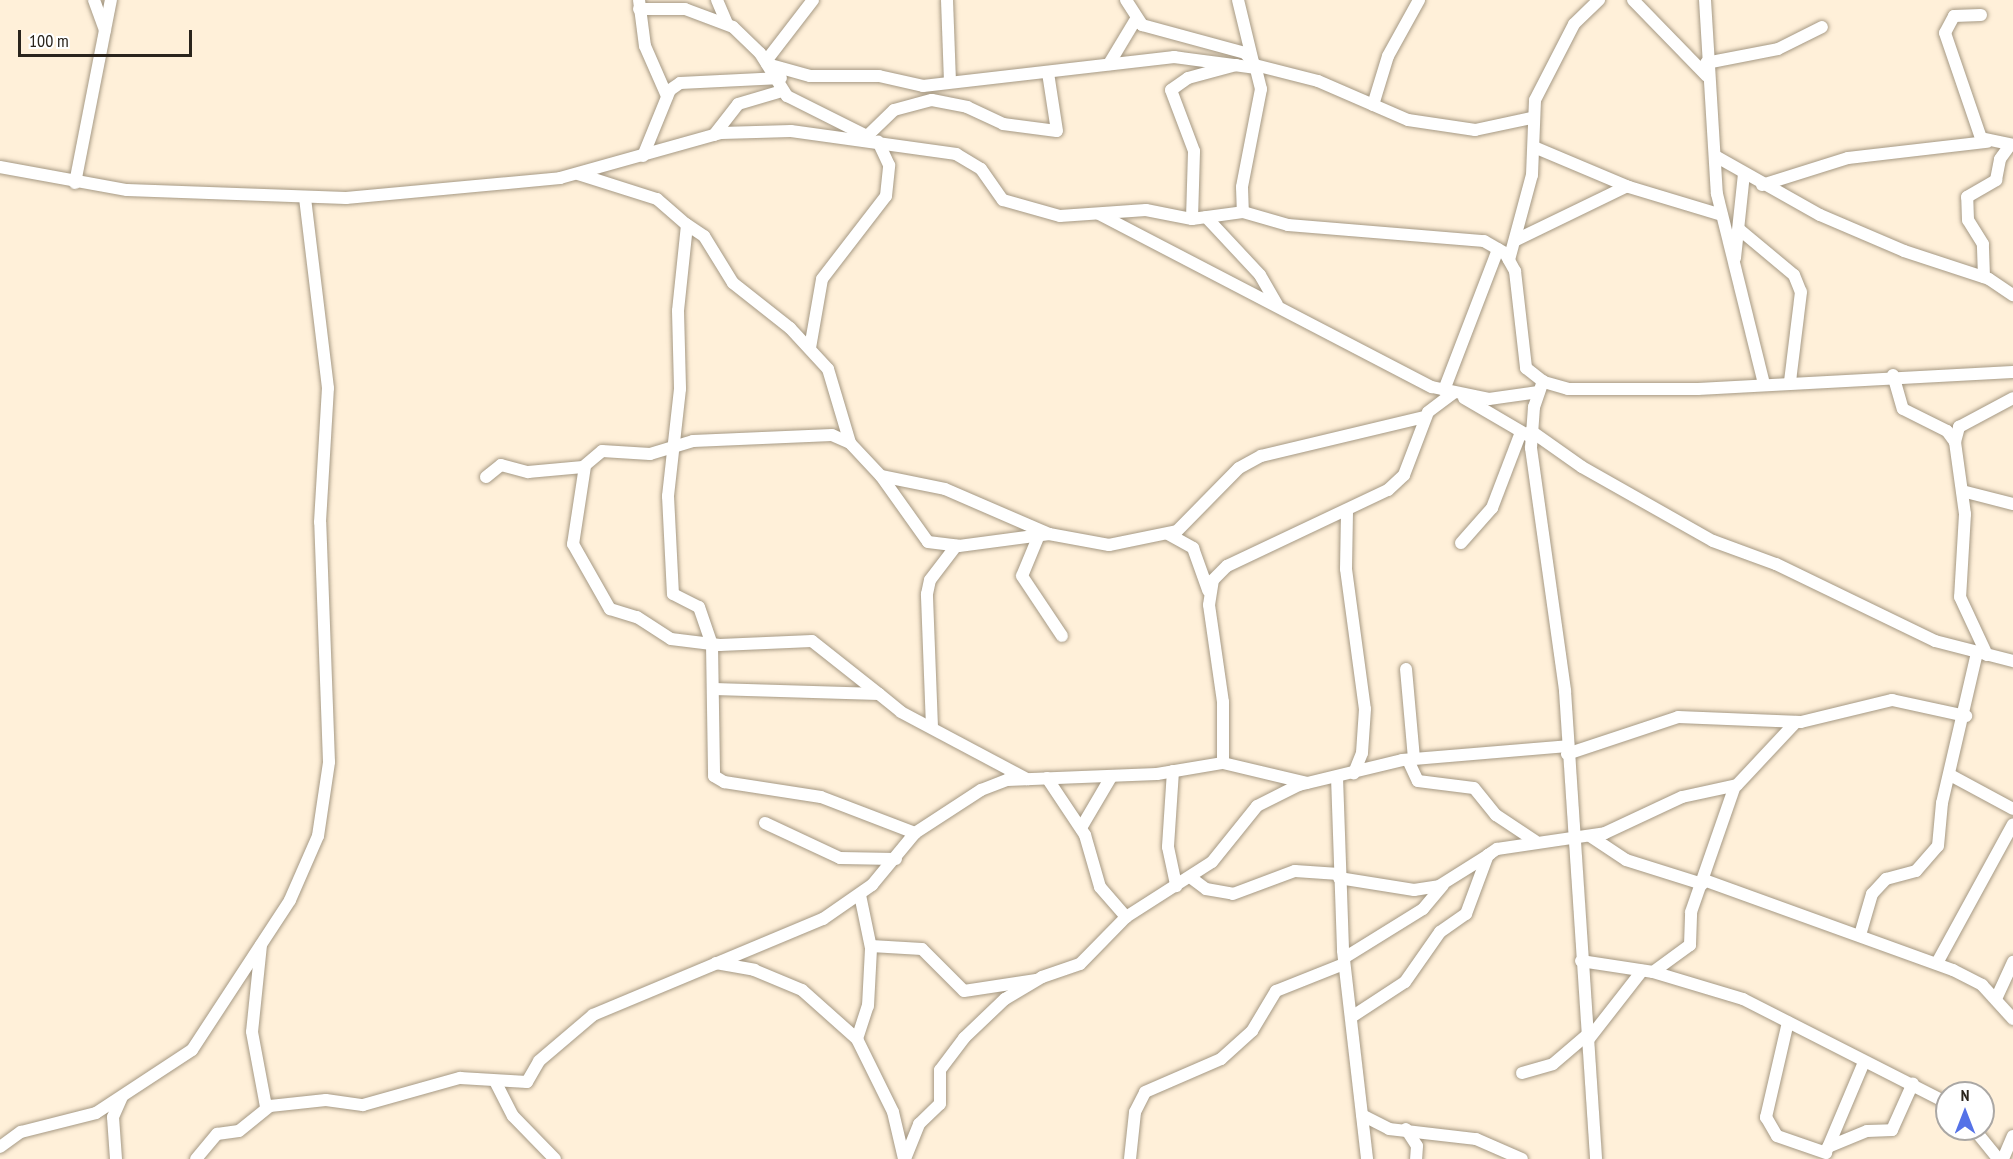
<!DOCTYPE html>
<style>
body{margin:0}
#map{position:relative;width:2013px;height:1159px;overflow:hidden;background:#fff0d9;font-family:"PT Sans Narrow",sans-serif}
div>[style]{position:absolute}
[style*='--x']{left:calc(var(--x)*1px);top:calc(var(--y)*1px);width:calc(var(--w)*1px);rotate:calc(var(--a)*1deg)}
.roads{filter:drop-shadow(0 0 2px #a69984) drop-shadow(0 0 2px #a69984)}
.minor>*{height:12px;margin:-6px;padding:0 6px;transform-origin:6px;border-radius:6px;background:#fff}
span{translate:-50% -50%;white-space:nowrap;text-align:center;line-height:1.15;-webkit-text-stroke:6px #fff;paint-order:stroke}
.north{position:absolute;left:1935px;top:1081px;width:60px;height:60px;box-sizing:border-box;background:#fff;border:2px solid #aaa7a4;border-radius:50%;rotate:0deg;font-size:16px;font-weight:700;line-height:24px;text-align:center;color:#2a241c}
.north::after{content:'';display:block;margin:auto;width:21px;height:27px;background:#5572e7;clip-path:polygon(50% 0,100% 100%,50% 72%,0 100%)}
.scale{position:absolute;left:18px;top:30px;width:174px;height:27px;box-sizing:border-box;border:3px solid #2a241c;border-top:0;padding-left:8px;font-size:18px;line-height:21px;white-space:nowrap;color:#2a241c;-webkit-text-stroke:4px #fff;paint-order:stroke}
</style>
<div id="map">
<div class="roads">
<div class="minor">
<div style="--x:94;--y:0;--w:32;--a:70"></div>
<div style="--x:639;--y:0;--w:46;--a:82.6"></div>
<div style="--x:645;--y:46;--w:55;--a:66.3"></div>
<div style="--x:717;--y:0;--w:26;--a:67"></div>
<div style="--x:947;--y:0;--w:82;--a:87.9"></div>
<div style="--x:1126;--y:0;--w:30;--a:57"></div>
<div style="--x:1142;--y:25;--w:107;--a:15.2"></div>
<div style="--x:1245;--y:53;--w:16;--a:50"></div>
<div style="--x:1255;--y:65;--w:25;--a:76"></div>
<div style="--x:1261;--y:89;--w:100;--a:101"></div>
<div style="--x:1242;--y:187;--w:25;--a:88"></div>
<div style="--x:1243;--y:212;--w:47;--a:16.1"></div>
<div style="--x:1288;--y:225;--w:197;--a:4.7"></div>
<div style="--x:1484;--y:241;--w:24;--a:30"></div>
<div style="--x:1505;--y:253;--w:21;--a:61"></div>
<div style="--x:1515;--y:271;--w:98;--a:83.5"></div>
<div style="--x:1526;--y:368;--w:23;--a:38"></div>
<div style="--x:1544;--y:382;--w:25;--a:16"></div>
<div style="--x:1568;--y:389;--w:130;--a:0"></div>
<div style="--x:1698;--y:389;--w:315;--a:-3.1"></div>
<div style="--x:1238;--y:0;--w:64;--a:76.4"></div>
<div style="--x:1633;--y:0;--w:106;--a:45.8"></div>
<div style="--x:1705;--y:0;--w:194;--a:86.5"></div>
<div style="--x:1717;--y:194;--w:196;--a:76.1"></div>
<div style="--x:639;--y:9;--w:46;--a:0"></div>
<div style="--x:685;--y:9;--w:51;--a:20.6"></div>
<div style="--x:733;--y:27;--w:37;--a:44"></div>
<div style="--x:760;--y:53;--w:51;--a:57.9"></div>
<div style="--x:787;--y:96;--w:89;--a:26.6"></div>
<div style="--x:1981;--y:15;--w:27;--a:178"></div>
<div style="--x:1954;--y:16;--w:19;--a:118"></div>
<div style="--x:1945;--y:33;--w:111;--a:71.1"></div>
<div style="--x:1981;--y:138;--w:33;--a:12"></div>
<div style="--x:766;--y:61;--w:77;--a:-52.4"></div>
<div style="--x:1706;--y:63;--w:73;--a:-11"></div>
<div style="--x:1778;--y:49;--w:49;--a:-26.6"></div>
<div style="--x:767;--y:64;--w:45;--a:15.6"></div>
<div style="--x:810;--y:76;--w:69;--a:0"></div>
<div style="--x:879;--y:76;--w:45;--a:12.8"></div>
<div style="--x:923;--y:86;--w:253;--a:-6.6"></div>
<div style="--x:1174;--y:57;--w:83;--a:7.6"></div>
<div style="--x:1109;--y:64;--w:52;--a:-59"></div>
<div style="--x:1255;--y:65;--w:65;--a:14.3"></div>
<div style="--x:1318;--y:81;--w:98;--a:23.4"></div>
<div style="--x:1408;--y:120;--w:68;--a:8.5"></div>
<div style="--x:1475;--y:130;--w:57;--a:-12.1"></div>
<div style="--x:1373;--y:105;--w:51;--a:-73"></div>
<div style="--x:1388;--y:56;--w:64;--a:-61"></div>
<div style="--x:714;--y:135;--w:39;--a:-52"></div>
<div style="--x:738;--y:104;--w:46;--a:-16.5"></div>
<div style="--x:863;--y:140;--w:43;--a:-44.1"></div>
<div style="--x:894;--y:110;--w:39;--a:-15"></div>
<div style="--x:932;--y:100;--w:36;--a:11"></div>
<div style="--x:967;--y:107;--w:40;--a:25"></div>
<div style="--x:1003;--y:124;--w:54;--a:7.4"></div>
<div style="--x:1057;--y:131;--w:59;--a:-98.8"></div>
<div style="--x:1534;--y:147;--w:103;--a:22.8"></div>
<div style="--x:1629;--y:187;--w:97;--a:16.8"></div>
<div style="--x:643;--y:156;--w:71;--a:-67.8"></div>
<div style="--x:670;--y:90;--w:12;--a:-35"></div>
<div style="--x:680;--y:83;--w:101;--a:-2.8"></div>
<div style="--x:1717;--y:157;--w:118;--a:29.4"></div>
<div style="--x:1820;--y:215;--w:91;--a:23.2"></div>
<div style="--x:1904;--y:251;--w:89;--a:18.2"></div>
<div style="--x:1989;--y:279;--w:29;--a:34"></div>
<div style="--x:0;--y:167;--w:129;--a:10.3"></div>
<div style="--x:127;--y:190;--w:219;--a:2.1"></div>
<div style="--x:346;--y:198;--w:215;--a:-5.3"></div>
<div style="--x:560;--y:178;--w:167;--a:-15.6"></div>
<div style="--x:721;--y:133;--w:70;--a:-1.6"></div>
<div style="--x:791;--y:131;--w:167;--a:7.9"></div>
<div style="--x:956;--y:154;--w:29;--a:31"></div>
<div style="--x:981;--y:169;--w:38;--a:55"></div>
<div style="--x:1003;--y:200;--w:59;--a:15.7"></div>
<div style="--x:1060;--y:216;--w:86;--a:-4"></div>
<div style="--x:1146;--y:210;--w:47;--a:11.1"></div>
<div style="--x:1192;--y:219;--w:51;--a:-7.8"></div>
<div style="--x:578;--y:174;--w:83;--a:17.6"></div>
<div style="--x:657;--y:199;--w:40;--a:41"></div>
<div style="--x:687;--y:225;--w:86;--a:96"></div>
<div style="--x:678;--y:311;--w:78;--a:88.5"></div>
<div style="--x:680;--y:389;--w:108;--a:96.4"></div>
<div style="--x:668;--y:496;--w:98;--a:87.1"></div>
<div style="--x:673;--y:594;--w:29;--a:27"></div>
<div style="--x:699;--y:607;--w:39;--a:71"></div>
<div style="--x:712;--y:644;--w:132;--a:89.1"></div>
<div style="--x:714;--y:776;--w:12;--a:31"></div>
<div style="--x:724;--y:782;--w:98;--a:8.8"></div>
<div style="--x:821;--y:797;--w:101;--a:21"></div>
<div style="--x:75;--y:183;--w:187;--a:-78.9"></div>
<div style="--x:1762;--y:185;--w:90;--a:-17.4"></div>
<div style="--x:1848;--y:158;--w:140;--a:-6.6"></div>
<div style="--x:1099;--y:214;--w:375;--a:27.5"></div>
<div style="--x:1432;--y:387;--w:58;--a:11.9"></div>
<div style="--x:1489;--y:399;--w:50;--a:-8"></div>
<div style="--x:1206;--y:217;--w:79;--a:47"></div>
<div style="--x:1260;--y:275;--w:34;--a:60"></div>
<div style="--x:1192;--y:219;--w:68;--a:-88.3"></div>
<div style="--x:1194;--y:151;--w:65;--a:-110.7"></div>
<div style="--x:1171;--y:90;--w:21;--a:-35"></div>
<div style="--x:1188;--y:78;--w:50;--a:-15.2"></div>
<div style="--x:686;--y:224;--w:22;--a:34"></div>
<div style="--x:704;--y:236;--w:55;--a:58.3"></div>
<div style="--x:733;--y:283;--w:73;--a:38.3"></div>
<div style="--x:790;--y:328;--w:56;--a:47.2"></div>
<div style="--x:828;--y:369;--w:77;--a:73.4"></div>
<div style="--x:1740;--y:230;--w:70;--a:39.8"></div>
<div style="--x:1794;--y:275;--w:18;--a:68"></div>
<div style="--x:1801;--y:292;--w:91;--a:97"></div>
<div style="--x:1516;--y:240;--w:123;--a:-25.9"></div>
<div style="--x:1735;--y:258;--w:84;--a:-83.9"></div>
<div style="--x:1509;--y:260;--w:88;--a:-74.9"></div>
<div style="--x:1532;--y:175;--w:75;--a:-87.7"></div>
<div style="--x:1535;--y:100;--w:85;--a:-62.8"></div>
<div style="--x:1574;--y:24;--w:35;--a:-44"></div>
<div style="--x:1984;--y:277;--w:33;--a:-92"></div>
<div style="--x:1983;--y:244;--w:28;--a:-122"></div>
<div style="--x:1968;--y:220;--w:23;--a:-92"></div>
<div style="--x:1967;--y:197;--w:34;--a:-30"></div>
<div style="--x:1996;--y:180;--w:21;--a:-79"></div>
<div style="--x:2000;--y:159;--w:17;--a:-54"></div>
<div style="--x:810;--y:348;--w:70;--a:-80.1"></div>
<div style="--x:822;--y:279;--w:105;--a:-52.4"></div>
<div style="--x:886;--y:196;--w:31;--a:-84"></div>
<div style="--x:889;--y:165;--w:26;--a:-115"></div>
<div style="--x:1893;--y:375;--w:35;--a:74"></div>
<div style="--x:1903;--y:409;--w:49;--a:26.6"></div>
<div style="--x:1947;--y:431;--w:14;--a:54"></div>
<div style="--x:1955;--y:442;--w:73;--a:82.1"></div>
<div style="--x:1965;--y:514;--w:83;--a:93.4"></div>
<div style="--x:1960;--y:597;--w:64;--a:65"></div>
<div style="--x:1543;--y:381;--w:28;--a:109"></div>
<div style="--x:1534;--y:407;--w:41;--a:94.2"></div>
<div style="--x:1531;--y:448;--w:245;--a:82"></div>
<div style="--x:1565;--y:691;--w:469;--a:86.2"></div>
<div style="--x:1444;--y:390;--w:151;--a:-69"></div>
<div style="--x:1464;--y:398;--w:73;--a:30.4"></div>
<div style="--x:1531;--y:431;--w:62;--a:35.2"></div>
<div style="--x:1582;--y:467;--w:150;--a:29.5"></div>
<div style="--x:1713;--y:541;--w:67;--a:20.1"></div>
<div style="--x:1776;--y:564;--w:177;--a:25.8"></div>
<div style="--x:1935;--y:641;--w:81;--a:14.4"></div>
<div style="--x:1955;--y:442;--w:16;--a:-75"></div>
<div style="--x:1959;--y:427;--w:61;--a:-28.2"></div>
<div style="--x:585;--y:466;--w:79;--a:98.7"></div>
<div style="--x:573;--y:544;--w:75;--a:60.4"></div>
<div style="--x:610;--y:609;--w:28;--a:17"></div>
<div style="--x:637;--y:617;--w:40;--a:32.9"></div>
<div style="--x:671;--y:639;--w:49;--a:7"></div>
<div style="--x:720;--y:645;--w:92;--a:-2.5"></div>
<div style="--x:812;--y:641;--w:85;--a:38.3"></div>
<div style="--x:881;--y:476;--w:65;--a:11.5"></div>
<div style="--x:945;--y:489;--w:113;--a:23.4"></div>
<div style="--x:486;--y:477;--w:19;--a:-39"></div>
<div style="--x:501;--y:465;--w:28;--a:15"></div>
<div style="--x:528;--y:472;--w:55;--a:-5.2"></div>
<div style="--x:583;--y:467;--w:25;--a:-40"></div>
<div style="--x:602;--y:451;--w:48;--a:3.6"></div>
<div style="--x:650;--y:454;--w:45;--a:-16.8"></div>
<div style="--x:693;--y:441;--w:139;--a:-2.5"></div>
<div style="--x:832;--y:435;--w:20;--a:24"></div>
<div style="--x:850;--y:443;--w:45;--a:46.8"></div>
<div style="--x:881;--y:476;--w:81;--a:54.5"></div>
<div style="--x:928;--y:542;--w:31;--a:7"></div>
<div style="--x:959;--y:546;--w:91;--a:-7.6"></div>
<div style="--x:1049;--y:534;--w:61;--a:10.4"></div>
<div style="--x:1109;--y:545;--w:69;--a:-11.6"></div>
<div style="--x:1177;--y:531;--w:88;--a:-45.5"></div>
<div style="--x:1239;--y:468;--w:25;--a:-29"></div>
<div style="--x:1261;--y:456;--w:169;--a:-13.4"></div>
<div style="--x:1962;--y:491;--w:53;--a:14.3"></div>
<div style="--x:1347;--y:512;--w:57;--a:91"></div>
<div style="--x:1346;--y:569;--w:141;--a:82.3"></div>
<div style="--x:1365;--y:709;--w:44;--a:93.9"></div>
<div style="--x:1362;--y:753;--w:22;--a:112"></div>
<div style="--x:1168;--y:534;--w:29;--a:29"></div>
<div style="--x:1193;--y:548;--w:45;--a:70.3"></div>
<div style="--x:1039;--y:535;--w:44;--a:112.5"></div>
<div style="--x:1022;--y:576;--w:72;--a:56.3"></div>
<div style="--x:1461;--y:543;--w:47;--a:-48.5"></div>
<div style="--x:1492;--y:508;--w:81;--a:-69.1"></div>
<div style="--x:1406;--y:669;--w:89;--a:84.9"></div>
<div style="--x:714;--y:689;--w:165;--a:1.7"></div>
<div style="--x:879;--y:694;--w:28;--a:39"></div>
<div style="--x:901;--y:712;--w:143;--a:28"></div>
<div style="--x:932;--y:727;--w:133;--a:-92.2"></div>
<div style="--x:927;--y:594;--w:14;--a:-78"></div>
<div style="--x:930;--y:580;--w:43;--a:-52.6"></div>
<div style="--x:1567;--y:754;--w:117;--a:-18.4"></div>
<div style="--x:1678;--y:717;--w:123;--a:2.3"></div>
<div style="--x:1801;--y:722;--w:94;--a:-13.6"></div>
<div style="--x:1892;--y:700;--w:76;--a:12.2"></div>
<div style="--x:1408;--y:760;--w:23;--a:65"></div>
<div style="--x:1418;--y:781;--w:56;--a:7.1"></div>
<div style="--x:1474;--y:788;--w:35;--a:51"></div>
<div style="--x:1496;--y:815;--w:47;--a:33.7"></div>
<div style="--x:1223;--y:763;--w:61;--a:-90"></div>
<div style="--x:1223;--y:702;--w:98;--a:-98.2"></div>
<div style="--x:1209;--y:605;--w:25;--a:-81"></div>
<div style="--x:1213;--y:580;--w:20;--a:-45"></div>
<div style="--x:1227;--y:566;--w:178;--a:-25.3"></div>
<div style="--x:1388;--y:490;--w:22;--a:-43"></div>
<div style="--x:1404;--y:475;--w:67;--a:-69.1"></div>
<div style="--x:1428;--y:412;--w:31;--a:-37"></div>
<div style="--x:1173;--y:771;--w:76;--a:93.8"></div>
<div style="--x:1168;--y:847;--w:40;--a:78"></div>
<div style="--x:1952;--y:776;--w:69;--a:28.4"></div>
<div style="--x:1337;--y:777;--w:174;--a:88"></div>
<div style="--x:1343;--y:951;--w:209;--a:83.4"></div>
<div style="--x:1047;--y:778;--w:69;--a:56.3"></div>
<div style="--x:1085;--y:835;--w:54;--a:73.9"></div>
<div style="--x:1100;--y:887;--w:40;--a:49"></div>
<div style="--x:765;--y:823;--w:83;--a:25"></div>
<div style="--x:840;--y:858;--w:56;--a:1"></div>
<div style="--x:1081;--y:828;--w:59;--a:-59.5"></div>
<div style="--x:1590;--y:836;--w:43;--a:33.7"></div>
<div style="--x:1626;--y:860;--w:80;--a:17.5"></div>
<div style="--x:1190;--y:877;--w:20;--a:37"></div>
<div style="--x:1206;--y:889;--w:27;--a:10"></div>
<div style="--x:1233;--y:894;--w:66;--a:-20.4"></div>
<div style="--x:1295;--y:871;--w:44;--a:3.9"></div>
<div style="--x:1339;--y:878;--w:76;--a:9.1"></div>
<div style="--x:1414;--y:890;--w:25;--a:-9"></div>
<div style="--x:1439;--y:886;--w:60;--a:-32.1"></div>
<div style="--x:1704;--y:880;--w:265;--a:19.9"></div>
<div style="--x:1953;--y:970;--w:33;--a:27"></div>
<div style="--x:1982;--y:985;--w:46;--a:47.6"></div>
<div style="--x:1860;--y:935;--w:43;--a:-73.7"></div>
<div style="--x:1872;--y:894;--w:21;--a:-47"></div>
<div style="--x:1886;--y:879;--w:31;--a:-15"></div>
<div style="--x:1916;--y:871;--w:33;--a:-49"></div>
<div style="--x:1938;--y:846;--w:43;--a:-84.7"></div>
<div style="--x:1942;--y:803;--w:154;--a:-76.9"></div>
<div style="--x:261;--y:945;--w:87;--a:95.9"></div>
<div style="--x:252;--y:1032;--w:76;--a:79.4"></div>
<div style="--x:871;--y:946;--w:51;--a:3.4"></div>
<div style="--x:922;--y:949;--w:59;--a:45"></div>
<div style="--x:964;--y:991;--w:73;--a:-8.7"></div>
<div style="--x:1344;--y:958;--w:93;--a:-31.8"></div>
<div style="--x:1423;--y:909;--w:31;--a:-50"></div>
<div style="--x:1581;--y:961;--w:73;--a:8.7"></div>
<div style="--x:1653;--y:972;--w:94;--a:16.7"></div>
<div style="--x:1743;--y:999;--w:229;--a:27"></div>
<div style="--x:716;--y:963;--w:39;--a:10"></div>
<div style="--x:754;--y:970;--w:52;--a:22.6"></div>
<div style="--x:802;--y:990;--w:74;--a:41.7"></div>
<div style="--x:857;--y:1039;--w:81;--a:63.7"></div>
<div style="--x:893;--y:1112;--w:48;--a:76.8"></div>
<div style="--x:1937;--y:963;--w:158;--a:-61.3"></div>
<div style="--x:1653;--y:972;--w:46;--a:-36.1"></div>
<div style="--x:1690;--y:945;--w:33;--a:-88"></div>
<div style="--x:1691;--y:912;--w:133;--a:-70.8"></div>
<div style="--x:1996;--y:999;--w:41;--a:-65.3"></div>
<div style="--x:1353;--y:1016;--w:62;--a:-33.2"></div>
<div style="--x:1405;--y:982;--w:61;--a:-55"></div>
<div style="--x:1440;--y:932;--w:32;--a:-35"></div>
<div style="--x:1466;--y:914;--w:63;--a:-69.6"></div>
<div style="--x:1488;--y:855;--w:11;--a:-34"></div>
<div style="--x:1497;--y:849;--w:109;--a:-8.4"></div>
<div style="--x:1605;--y:833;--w:85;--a:-25.1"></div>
<div style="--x:1682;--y:797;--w:56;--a:-12.3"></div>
<div style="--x:1737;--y:785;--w:86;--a:-46.9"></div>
<div style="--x:1788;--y:1022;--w:98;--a:103"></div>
<div style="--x:1766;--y:1117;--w:22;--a:60"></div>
<div style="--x:1777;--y:1136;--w:52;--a:19.1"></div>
<div style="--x:857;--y:1039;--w:35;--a:-72"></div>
<div style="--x:868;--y:1006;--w:58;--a:-87"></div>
<div style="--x:871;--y:948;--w:54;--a:-101.7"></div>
<div style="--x:1588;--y:1040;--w:88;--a:-52"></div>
<div style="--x:1522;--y:1073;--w:32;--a:-16"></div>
<div style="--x:1553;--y:1064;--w:45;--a:-40.5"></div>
<div style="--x:495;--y:1081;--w:39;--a:63"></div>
<div style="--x:513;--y:1116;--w:60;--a:45.7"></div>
<div style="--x:1362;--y:1115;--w:30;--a:27"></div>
<div style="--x:1389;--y:1129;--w:88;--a:6.6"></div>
<div style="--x:1476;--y:1139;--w:50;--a:23.5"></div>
<div style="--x:1406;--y:1129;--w:20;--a:57"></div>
<div style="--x:1417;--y:1146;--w:13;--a:94"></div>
<div style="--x:1974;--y:1129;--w:38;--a:51"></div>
<div style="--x:0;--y:1147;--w:26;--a:-36"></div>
<div style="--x:21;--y:1132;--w:77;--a:-14.2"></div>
<div style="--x:96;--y:1113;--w:115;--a:-33.3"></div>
<div style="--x:192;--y:1050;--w:179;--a:-56.8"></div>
<div style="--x:290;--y:900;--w:70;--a:-66.4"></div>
<div style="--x:318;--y:836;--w:75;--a:-81.5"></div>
<div style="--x:329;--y:762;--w:240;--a:-92.1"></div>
<div style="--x:320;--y:522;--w:134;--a:-86.6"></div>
<div style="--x:328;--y:388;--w:191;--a:-96.9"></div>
<div style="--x:1828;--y:1147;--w:42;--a:-22.3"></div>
<div style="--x:1867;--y:1131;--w:25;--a:-2"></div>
<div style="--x:1892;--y:1130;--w:51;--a:-65.9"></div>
<div style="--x:1826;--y:1152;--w:98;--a:-67.1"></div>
<div style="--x:116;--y:1159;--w:42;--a:-94.1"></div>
<div style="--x:113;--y:1117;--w:22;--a:-66"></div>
<div style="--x:196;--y:1159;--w:33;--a:-50"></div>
<div style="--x:217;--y:1134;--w:22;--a:-8"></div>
<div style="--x:239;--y:1131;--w:40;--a:-39"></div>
<div style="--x:270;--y:1106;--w:56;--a:-6.1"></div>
<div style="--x:326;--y:1100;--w:37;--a:8"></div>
<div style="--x:363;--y:1105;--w:101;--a:-15.6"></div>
<div style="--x:460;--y:1078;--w:67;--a:3.4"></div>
<div style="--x:527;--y:1082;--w:24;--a:-60"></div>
<div style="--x:539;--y:1061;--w:71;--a:-40.4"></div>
<div style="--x:593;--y:1015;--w:249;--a:-22.7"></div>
<div style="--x:823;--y:919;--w:60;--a:-34.8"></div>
<div style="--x:872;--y:885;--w:67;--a:-50.4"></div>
<div style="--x:915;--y:833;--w:79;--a:-33.1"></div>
<div style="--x:981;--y:790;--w:28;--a:-21"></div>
<div style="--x:1007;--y:780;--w:150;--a:-2.3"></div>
<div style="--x:1157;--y:774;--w:67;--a:-9.5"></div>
<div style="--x:1223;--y:763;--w:86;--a:13.4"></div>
<div style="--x:905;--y:1159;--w:38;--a:-68"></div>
<div style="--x:919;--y:1124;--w:29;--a:-44"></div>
<div style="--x:940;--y:1104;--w:34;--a:-90"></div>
<div style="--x:940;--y:1070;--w:40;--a:-53"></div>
<div style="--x:964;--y:1038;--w:57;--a:-43.6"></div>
<div style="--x:1005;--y:999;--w:43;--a:-30.7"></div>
<div style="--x:1042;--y:977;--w:40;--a:-18.9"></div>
<div style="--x:1080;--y:964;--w:66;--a:-45.6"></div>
<div style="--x:1126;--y:917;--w:102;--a:-32.6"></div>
<div style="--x:1212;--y:862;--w:72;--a:-51.2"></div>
<div style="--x:1257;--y:806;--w:47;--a:-26.6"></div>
<div style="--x:1299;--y:785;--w:106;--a:-13.6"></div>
<div style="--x:1402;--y:760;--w:166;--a:-4.8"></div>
<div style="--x:1130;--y:1159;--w:47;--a:-83.9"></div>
<div style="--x:1135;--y:1112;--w:22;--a:-63"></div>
<div style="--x:1145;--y:1092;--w:83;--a:-23.5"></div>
<div style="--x:1221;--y:1059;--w:42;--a:-42.1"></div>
<div style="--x:1252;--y:1031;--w:47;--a:-59"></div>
<div style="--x:1276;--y:991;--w:73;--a:-21.7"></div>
<div style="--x:2003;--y:1159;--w:25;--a:-67"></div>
</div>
</div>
<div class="north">N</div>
<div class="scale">100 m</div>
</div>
